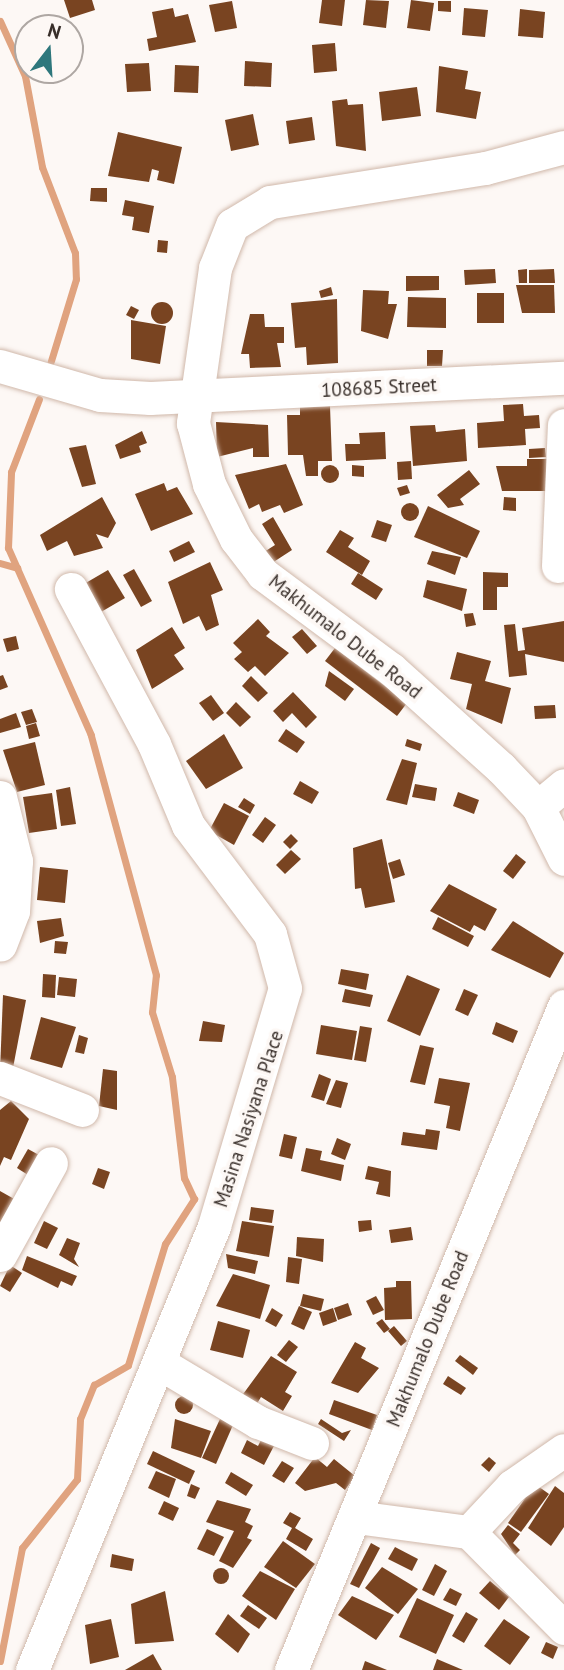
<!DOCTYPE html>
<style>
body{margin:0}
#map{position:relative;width:564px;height:1670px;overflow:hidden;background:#fdf8f5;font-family:"PT Sans",sans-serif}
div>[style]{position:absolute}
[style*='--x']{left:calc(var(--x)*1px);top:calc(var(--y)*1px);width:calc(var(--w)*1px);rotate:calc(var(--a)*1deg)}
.stream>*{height:7px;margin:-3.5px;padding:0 3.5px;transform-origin:3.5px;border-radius:3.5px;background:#e0a37f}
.building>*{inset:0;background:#794421}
.round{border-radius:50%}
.roads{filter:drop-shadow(0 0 2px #d0b8aa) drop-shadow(0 0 2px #d0b8aa)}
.minor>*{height:33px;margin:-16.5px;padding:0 16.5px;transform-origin:16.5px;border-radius:16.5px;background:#fff}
span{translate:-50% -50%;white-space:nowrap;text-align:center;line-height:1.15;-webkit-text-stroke:7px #fdf8f5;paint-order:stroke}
.street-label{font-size:19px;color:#382e29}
.north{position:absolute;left:14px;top:14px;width:70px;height:70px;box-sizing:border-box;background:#fdf8f5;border:2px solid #aea7a3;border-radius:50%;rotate:17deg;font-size:19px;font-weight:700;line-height:28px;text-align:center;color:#382e29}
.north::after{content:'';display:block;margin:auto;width:24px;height:32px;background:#2e777c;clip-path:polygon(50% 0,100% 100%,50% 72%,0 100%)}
</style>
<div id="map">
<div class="stream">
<div style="--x:0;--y:21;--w:60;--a:65.6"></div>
<div style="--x:25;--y:76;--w:93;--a:79.4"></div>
<div style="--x:42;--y:167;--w:92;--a:69"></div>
<div style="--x:75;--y:253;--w:26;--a:88"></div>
<div style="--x:76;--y:279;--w:86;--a:107"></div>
<div style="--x:0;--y:563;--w:18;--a:16"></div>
<div style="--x:0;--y:1661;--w:115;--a:-79"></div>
<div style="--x:22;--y:1548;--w:88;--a:-51.4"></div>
<div style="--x:77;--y:1479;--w:60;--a:-87.1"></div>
<div style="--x:80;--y:1419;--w:37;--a:-68"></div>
<div style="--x:94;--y:1385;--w:39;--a:-30"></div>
<div style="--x:128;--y:1365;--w:127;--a:-73"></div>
<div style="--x:165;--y:1244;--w:54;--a:-57.2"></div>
<div style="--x:194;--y:1199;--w:23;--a:-115"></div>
<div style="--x:184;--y:1178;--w:102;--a:-96.8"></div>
<div style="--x:172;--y:1077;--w:68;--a:-107.1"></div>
<div style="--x:152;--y:1012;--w:37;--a:-84"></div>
<div style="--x:156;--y:975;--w:249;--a:-105.2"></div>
<div style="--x:91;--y:735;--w:205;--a:-113.9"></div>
<div style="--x:8;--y:548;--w:76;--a:-87.7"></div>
<div style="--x:11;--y:472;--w:78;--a:-69"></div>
</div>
<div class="building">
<div style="clip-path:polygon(64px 0,92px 0,95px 10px,70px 18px)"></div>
<div style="clip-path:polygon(322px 0,345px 0,342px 26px,319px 23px)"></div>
<div style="clip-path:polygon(366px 0,389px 1px,386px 28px,363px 25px)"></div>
<div style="clip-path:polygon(411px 0,434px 3px,430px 31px,407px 28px)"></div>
<div style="clip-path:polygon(232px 1px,237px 28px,215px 32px,209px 5px)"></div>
<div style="clip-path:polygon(438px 1px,451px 1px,451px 12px,438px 11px)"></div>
<div style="clip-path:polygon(173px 8px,175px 17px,188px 14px,196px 42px,149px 51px,147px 39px,157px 37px,152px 12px)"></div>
<div style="clip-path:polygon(464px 8px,488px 10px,485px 37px,462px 35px)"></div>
<div style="clip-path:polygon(520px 9px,545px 12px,543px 38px,518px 36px)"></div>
<div style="clip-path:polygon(335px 43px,337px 71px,314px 73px,312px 45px)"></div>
<div style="clip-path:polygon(245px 61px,272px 63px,271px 87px,244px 86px)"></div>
<div style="clip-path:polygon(149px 63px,151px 91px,127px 92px,125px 64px)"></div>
<div style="clip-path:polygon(175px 65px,199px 66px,198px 93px,174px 92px)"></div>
<div style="clip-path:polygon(439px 66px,468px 71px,465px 89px,481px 92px,476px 119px,436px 112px)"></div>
<div style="clip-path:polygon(417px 87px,421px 116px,382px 121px,379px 92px)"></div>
<div style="clip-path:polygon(347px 99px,348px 105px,363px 104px,366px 151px,336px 146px,332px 101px)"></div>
<div style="clip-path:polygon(253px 114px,259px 145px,231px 151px,225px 120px)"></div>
<div style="clip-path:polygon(312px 117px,315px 140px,289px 144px,286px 121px)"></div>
<div style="clip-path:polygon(118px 132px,182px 147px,174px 184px,157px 180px,159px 171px,152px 169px,149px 182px,108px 176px)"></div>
<div style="clip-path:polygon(91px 188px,107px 188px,107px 202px,90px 201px)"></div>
<div style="clip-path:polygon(125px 200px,154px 206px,149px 233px,132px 230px,134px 217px,122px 215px)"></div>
<div style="clip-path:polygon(158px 240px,168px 241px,167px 253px,157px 252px)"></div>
<div style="clip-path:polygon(495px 269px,496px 283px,465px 285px,464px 270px)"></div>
<div style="clip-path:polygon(527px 269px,527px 283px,519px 283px,518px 270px)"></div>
<div style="clip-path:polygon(554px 269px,555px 283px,529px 283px,529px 270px)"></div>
<div style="clip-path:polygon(406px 276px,439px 276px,439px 290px,406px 291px)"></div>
<div style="clip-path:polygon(516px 285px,554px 285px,555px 313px,522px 313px)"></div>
<div style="clip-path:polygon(331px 287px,333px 295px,321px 298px,319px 291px)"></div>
<div style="clip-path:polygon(363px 290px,389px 291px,388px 304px,397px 304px,388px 339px,361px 331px)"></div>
<div style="clip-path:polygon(477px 293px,504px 293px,504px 323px,477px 323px)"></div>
<div style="clip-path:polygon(408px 297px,446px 298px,446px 328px,407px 327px)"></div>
<div style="clip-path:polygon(337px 299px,338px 363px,307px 365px,306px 347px,295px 348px,291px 303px)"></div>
<div class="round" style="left:151px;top:302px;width:22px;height:22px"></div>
<div style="clip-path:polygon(131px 306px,139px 310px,134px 319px,126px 315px)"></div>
<div style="clip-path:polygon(250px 314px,264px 314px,265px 327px,284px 327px,284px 343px,277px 343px,281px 367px,250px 368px,249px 354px,241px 354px)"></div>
<div style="clip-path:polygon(131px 320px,166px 326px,160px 364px,131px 359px)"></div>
<div style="clip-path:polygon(427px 350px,443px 350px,442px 366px,427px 366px)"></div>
<div style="clip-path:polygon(523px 404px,524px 416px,539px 415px,540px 428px,525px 429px,526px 445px,478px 448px,477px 423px,504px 421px,503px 405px)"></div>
<div style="clip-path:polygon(330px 406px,332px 461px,318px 461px,318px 476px,306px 476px,303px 455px,288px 455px,287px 415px,300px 415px,300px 407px)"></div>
<div style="clip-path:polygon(216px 422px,268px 425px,269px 457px,253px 457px,253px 448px,217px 457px)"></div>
<div style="clip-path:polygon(435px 425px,436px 432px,465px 429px,467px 461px,413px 466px,410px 426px)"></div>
<div style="clip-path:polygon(142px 431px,147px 443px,139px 446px,141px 452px,120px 459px,115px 445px)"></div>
<div style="clip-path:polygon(385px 432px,386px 459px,346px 461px,345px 444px,360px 444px,359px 433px)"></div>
<div style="clip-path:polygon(86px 445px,96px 484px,82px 487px,69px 448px)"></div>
<div style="clip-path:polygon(545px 448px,546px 457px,529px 458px,529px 449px)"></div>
<div style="clip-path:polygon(527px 459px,547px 459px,547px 491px,502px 491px,496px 466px,527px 466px)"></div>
<div style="clip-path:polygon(411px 461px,412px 479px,398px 480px,397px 462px)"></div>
<div style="clip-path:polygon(286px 464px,303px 505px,284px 513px,280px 505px,262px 512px,259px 504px,249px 509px,235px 475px)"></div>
<div style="clip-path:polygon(352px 465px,364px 466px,364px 477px,352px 476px)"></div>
<div class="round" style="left:321px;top:465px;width:18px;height:18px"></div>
<div style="clip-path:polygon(469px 470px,480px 484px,460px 499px,464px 505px,448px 508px,437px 495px)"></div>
<div style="clip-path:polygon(164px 483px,167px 491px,177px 487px,193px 514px,151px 531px,135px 494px)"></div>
<div style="clip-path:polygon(407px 485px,410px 493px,400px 496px,397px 488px)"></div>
<div style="clip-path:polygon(102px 497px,116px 523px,108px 538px,96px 534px,103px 548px,74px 556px,67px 541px,47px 551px,40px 535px)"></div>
<div style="clip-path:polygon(504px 497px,516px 498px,516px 511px,503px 510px)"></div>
<div class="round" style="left:401px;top:503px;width:18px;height:18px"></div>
<div style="clip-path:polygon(428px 506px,480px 531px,467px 558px,414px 537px)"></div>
<div style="clip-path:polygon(273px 517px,292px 550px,272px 563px,264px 552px,275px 545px,262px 524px)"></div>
<div style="clip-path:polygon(377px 520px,392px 525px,386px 542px,371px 537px)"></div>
<div style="clip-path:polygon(340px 530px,354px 538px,348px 547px,370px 561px,362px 575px,326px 552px)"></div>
<div style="clip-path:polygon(189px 541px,195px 552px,174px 562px,169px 551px)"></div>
<div style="clip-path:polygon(432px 551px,461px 557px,455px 575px,427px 564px)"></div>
<div style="clip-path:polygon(210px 562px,223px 590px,211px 595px,219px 625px,206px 631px,199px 616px,183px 624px,168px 582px)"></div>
<div style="clip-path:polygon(134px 569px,152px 601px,141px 607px,123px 575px)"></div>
<div style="clip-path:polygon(108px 570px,125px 598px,101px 612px,84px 584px)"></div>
<div style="clip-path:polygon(483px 572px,508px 573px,508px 587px,497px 587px,497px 610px,483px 610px)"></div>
<div style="clip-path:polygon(358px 573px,383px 589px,376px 600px,351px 584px)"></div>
<div style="clip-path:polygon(427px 580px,467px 589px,462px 611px,423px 597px)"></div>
<div style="clip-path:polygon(473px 613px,476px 625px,466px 627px,464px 614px)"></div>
<div style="clip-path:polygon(258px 619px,270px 632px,266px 636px,289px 653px,265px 676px,255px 666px,248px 672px,234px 659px,242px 652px,233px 643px)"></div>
<div style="clip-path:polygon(564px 621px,564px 662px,525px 654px,527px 675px,509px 677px,504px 625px,515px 624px,518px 651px,525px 650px,522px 628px)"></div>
<div style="clip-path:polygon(172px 627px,185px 648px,174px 655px,184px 669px,152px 689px,136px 650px)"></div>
<div style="clip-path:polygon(302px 629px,317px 646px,307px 654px,292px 637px)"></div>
<div style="clip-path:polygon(16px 636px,19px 649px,7px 652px,3px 639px)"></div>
<div style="clip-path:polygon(335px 648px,407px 703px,397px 716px,325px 661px)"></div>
<div style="clip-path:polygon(457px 652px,491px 661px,485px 681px,511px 688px,502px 724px,466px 709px,472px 684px,450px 679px)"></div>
<div style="clip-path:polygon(329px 671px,354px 689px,345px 701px,325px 686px)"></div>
<div style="clip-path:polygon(3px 675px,8px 687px,0 690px,0 676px)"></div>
<div style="clip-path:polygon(251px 676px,268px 693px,258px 702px,242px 686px)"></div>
<div style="clip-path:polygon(293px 692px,317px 717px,306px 728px,292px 713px,283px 722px,273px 711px)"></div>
<div style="clip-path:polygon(211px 695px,224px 713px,213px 721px,199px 703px)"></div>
<div style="clip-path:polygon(236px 702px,251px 717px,240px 727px,226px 713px)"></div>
<div style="clip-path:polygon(555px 705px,556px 718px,535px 719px,534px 706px)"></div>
<div style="clip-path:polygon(32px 709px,37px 722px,26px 725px,21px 712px)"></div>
<div style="clip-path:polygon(16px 713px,21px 727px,0 733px,0 719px)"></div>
<div style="clip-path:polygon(36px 723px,40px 736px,29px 739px,26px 726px)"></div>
<div style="clip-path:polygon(286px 729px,305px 742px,297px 753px,278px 741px)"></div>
<div style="clip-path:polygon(224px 734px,243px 768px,206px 789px,186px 761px)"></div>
<div style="clip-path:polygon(407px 739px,422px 744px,420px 751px,405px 746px)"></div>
<div style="clip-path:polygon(35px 742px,45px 785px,17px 792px,3px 750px)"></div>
<div style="clip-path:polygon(402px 759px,417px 763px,407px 805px,386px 800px)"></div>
<div style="clip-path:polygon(300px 781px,319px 792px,312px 804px,293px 794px)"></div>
<div style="clip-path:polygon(415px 784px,437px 788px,435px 801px,412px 797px)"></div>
<div style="clip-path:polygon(70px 787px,76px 824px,61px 826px,56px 790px)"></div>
<div style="clip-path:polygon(458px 792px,479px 800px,474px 814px,453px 806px)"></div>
<div style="clip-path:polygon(52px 793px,57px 829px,29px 833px,23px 797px)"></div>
<div style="clip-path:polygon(244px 798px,255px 805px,250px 814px,238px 807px)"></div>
<div style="clip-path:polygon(224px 803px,249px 816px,234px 845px,209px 831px)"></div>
<div style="clip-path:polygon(265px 817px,276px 825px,263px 843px,252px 835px)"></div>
<div style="clip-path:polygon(291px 834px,298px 841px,290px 849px,283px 842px)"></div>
<div style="clip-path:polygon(382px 839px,395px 902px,365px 908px,361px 888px,355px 889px,353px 848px)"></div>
<div style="clip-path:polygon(291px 850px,301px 859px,285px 874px,276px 865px)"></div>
<div style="clip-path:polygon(516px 854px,526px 862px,513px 879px,503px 871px)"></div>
<div style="clip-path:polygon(400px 859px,405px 875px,393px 879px,388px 863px)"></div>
<div style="clip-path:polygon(40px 867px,68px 870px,65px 903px,37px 900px)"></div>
<div style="clip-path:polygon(449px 884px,497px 909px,485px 931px,474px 925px,470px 932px,430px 911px)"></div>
<div style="clip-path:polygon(438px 917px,474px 936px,468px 947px,432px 929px)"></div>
<div style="clip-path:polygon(61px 918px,64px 936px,40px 943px,37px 921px)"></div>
<div style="clip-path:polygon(513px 921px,564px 953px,550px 978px,491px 950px)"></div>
<div style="clip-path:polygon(55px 941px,68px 942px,66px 954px,54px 953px)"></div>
<div style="clip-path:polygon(341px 969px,369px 974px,366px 990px,338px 984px)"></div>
<div style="clip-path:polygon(43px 974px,56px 975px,55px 998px,42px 997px)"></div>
<div style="clip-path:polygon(407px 975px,440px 989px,420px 1036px,387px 1021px)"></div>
<div style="clip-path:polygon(59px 977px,77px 979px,75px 997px,57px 995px)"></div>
<div style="clip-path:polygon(345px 989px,373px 995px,370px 1007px,342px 1002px)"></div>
<div style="clip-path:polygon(464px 989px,478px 995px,468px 1016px,455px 1010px)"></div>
<div style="clip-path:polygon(3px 995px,26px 1000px,12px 1073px,0 1071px)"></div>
<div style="clip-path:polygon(41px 1017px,76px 1027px,62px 1068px,30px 1059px)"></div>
<div style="clip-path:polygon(203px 1021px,225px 1025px,222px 1042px,199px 1041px)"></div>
<div style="clip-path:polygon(496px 1022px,518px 1031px,513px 1043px,492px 1034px)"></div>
<div style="clip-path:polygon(321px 1025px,357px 1031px,352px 1060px,316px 1054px)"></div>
<div style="clip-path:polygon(360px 1026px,372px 1028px,366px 1062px,354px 1060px)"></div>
<div style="clip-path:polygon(79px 1035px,88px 1038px,84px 1054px,75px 1052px)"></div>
<div style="clip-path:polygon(420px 1045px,434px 1048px,425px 1085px,410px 1082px)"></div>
<div style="clip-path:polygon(103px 1069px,117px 1071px,117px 1110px,99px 1106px)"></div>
<div style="clip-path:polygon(319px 1074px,331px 1079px,324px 1101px,311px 1097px)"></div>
<div style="clip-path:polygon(439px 1078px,470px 1083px,460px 1131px,446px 1128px,450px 1106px,434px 1103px)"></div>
<div style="clip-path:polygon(336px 1080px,348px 1083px,341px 1108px,326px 1104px)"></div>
<div style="clip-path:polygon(11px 1101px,29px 1119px,11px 1160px,4px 1157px,0 1166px,0 1110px)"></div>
<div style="clip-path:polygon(426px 1129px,440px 1131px,437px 1150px,401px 1145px,403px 1132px,425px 1135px)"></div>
<div style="clip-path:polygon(284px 1134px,297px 1137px,292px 1159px,279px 1156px)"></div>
<div style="clip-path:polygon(337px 1138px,351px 1144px,345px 1160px,331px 1154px)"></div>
<div style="clip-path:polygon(306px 1148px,322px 1151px,320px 1160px,344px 1165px,341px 1181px,301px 1171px)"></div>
<div style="clip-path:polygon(28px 1149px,39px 1155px,28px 1175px,17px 1168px)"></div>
<div style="clip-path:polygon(368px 1166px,391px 1171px,390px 1197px,376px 1194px,379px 1182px,365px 1179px)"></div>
<div style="clip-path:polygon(98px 1168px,110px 1172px,104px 1189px,92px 1184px)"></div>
<div style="clip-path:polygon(0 1191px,16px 1200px,0 1228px)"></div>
<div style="clip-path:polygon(251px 1207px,274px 1210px,272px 1223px,249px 1220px)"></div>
<div style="clip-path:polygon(371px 1220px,372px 1230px,359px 1232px,358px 1221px)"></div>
<div style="clip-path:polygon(44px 1221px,58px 1228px,47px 1249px,34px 1243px)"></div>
<div style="clip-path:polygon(242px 1221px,274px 1226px,269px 1257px,236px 1251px)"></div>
<div style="clip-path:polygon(411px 1227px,413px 1240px,391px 1243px,389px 1230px)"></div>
<div style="clip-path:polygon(297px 1237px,324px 1239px,323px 1262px,296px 1256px)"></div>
<div style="clip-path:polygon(67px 1238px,80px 1243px,74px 1259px,79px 1267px,59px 1255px)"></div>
<div style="clip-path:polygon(226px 1254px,258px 1261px,255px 1274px,228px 1268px)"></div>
<div style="clip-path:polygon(27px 1256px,77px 1276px,72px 1286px,61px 1281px,58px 1288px,22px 1270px)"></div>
<div style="clip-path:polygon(288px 1257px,302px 1259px,299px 1284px,286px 1282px)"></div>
<div style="clip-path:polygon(10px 1265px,22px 1273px,10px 1292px,0 1286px)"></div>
<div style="clip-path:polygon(233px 1274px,270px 1285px,260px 1319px,216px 1306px)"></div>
<div style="clip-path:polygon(396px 1281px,411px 1281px,412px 1319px,385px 1320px,384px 1288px,396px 1287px)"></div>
<div style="clip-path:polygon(303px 1294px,324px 1299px,321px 1311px,300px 1306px)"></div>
<div style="clip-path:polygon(376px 1296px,384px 1310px,373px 1315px,366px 1301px)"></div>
<div style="clip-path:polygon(348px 1303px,352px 1315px,338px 1320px,334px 1308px)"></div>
<div style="clip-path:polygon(299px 1306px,312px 1312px,304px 1330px,291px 1324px)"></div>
<div style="clip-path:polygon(272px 1308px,283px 1315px,276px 1327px,265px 1321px)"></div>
<div style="clip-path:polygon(333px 1308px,337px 1321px,323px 1326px,319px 1313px)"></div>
<div style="clip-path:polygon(382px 1319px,390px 1329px,384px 1333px,376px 1323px)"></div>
<div style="clip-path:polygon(218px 1321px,250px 1330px,243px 1358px,210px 1350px)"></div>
<div style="clip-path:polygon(394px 1326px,407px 1341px,401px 1346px,388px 1331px)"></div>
<div style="clip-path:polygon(289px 1340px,298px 1347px,286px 1362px,277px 1355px)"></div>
<div style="clip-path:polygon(355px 1342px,366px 1348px,361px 1358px,379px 1368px,358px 1393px,331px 1383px)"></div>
<div style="clip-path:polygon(460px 1355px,478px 1368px,473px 1375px,455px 1361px)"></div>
<div style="clip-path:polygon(271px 1356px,297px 1372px,285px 1392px,292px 1396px,283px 1411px,261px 1397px,253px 1410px,238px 1401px)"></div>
<div style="clip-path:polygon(448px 1376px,466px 1388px,461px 1395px,443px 1384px)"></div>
<div class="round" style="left:175px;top:1396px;width:18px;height:18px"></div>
<div style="clip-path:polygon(334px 1400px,377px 1415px,372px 1430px,329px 1414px)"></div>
<div style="clip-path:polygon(175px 1419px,211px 1431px,201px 1458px,171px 1448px)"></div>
<div style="clip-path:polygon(220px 1419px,233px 1425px,216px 1464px,202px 1458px)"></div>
<div style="clip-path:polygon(321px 1419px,342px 1433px,351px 1430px,344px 1441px,318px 1424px)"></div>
<div style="clip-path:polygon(262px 1438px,275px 1444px,264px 1465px,241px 1453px,247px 1440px,258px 1446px)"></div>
<div style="clip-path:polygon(153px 1451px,195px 1471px,189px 1484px,147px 1464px)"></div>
<div style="clip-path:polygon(315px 1457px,327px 1467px,334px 1459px,355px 1476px,345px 1490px,336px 1483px,305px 1491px,295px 1483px)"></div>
<div style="clip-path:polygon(489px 1457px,496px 1463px,489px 1472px,481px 1465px)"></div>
<div style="clip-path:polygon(282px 1461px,294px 1468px,284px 1483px,272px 1476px)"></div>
<div style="clip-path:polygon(156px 1471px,176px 1479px,169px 1498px,148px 1488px)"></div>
<div style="clip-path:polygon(231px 1472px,253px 1485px,246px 1496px,225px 1483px)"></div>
<div style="clip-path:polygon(191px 1484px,200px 1488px,195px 1499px,187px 1496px)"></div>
<div style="clip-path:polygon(535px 1484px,549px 1494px,521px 1532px,508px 1523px)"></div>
<div style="clip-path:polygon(555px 1486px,564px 1493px,564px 1527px,551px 1546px,528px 1528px)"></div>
<div style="clip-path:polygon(217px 1500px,251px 1509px,245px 1522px,253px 1526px,247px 1538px,252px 1540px,233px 1568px,219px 1561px,234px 1531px,206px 1522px)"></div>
<div style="clip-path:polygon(164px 1501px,179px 1508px,173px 1521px,158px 1514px)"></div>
<div style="clip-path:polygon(290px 1512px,301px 1518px,295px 1528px,313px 1539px,306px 1551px,286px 1539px,292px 1528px,283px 1523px)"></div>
<div style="clip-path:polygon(508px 1525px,520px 1534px,513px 1543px,520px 1550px,515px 1555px,501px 1534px)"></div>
<div style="clip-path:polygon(207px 1529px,224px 1537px,214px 1556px,197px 1549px)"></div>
<div style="clip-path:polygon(283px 1541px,315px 1564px,296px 1588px,264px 1567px)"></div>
<div style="clip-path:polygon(371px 1543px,380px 1548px,359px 1588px,350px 1584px)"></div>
<div style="clip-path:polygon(395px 1547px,418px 1559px,412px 1571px,388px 1559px)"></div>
<div style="clip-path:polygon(112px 1554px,134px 1559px,132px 1571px,110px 1567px)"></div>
<div style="clip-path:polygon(435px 1564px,447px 1571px,434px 1596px,422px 1590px)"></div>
<div style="clip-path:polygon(382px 1567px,418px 1589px,398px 1614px,365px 1588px)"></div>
<div class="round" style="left:213px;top:1568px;width:16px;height:16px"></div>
<div style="clip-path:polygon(260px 1571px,295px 1589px,276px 1620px,242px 1596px)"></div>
<div style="clip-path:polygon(490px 1581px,509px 1597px,499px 1610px,479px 1593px)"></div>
<div style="clip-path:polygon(450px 1588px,462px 1594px,456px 1606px,443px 1600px)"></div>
<div style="clip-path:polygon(165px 1591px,174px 1641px,135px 1644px,131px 1604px)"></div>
<div style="clip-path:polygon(352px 1596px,394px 1615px,376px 1640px,338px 1615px)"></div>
<div style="clip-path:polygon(417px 1598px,454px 1615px,436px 1654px,399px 1637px)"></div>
<div style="clip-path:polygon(248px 1605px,267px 1618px,259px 1629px,240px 1616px)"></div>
<div style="clip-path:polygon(466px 1612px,478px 1619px,464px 1643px,452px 1636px)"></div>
<div style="clip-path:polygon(228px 1614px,250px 1634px,238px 1653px,215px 1634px)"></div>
<div style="clip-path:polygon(111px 1619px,119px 1657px,90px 1664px,85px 1625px)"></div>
<div style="clip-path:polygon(504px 1619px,530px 1637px,510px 1665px,484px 1646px)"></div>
<div style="clip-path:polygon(546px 1642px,558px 1647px,553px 1659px,541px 1653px)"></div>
<div style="clip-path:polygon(153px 1654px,162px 1670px,125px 1670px)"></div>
<div style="clip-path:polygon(437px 1659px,463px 1670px,433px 1670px)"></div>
<div style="clip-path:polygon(365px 1661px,387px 1670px,362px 1670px)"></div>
</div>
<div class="roads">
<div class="minor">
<div style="--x:564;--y:147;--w:82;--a:165.1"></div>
<div style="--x:485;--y:168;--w:218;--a:171"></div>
<div style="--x:270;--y:202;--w:44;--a:148.8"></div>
<div style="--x:232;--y:225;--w:46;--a:111.6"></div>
<div style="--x:215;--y:268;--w:157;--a:98.1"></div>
<div style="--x:193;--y:423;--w:63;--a:75.3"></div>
<div style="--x:209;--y:484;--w:61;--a:63.9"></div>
<div style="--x:236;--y:539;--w:44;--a:52.4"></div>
<div style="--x:263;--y:574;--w:159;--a:36.6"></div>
<div style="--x:391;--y:669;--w:148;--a:42"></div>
<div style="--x:501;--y:768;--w:54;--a:46.5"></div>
<div style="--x:538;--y:807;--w:58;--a:63.4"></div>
<div style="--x:0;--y:366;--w:104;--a:16.2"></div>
<div style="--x:100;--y:395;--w:50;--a:3.4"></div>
<div style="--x:150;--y:398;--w:414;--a:-2.8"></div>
<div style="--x:558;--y:566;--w:141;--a:-87.6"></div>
<div style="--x:0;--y:797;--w:66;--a:76"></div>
<div style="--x:16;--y:861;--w:50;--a:93.4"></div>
<div style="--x:13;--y:911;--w:36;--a:111"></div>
<div style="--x:538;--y:807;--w:34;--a:-40"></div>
<div style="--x:0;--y:1078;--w:88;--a:21.3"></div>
<div style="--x:0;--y:1255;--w:105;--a:-61"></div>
<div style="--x:161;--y:1364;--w:113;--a:30.9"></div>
<div style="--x:258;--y:1422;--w:58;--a:21.3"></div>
<div style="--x:356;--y:1517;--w:114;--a:7.6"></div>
<div style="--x:469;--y:1532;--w:63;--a:-46.9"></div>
<div style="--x:512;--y:1486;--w:63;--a:-34.7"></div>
<div style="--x:469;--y:1532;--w:135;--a:45.3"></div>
<div style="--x:32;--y:1670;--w:480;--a:-67.7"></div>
<div style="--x:214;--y:1226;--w:248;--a:-73.4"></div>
<div style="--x:285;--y:988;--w:56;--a:-105.5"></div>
<div style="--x:270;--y:934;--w:136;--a:-127"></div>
<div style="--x:188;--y:825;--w:88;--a:-112.8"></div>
<div style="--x:154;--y:744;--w:176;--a:-118.2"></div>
<div style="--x:291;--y:1670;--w:718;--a:-67.65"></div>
</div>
</div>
<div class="street-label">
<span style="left:379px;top:388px;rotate:-3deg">108685 Street</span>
<span style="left:345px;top:637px;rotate:38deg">Makhumalo Dube Road</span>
<span style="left:249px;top:1119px;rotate:-72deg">Masina Nasiyana Place</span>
<span style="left:428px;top:1339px;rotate:-68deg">Makhumalo Dube Road</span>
</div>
<div class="north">N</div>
</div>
